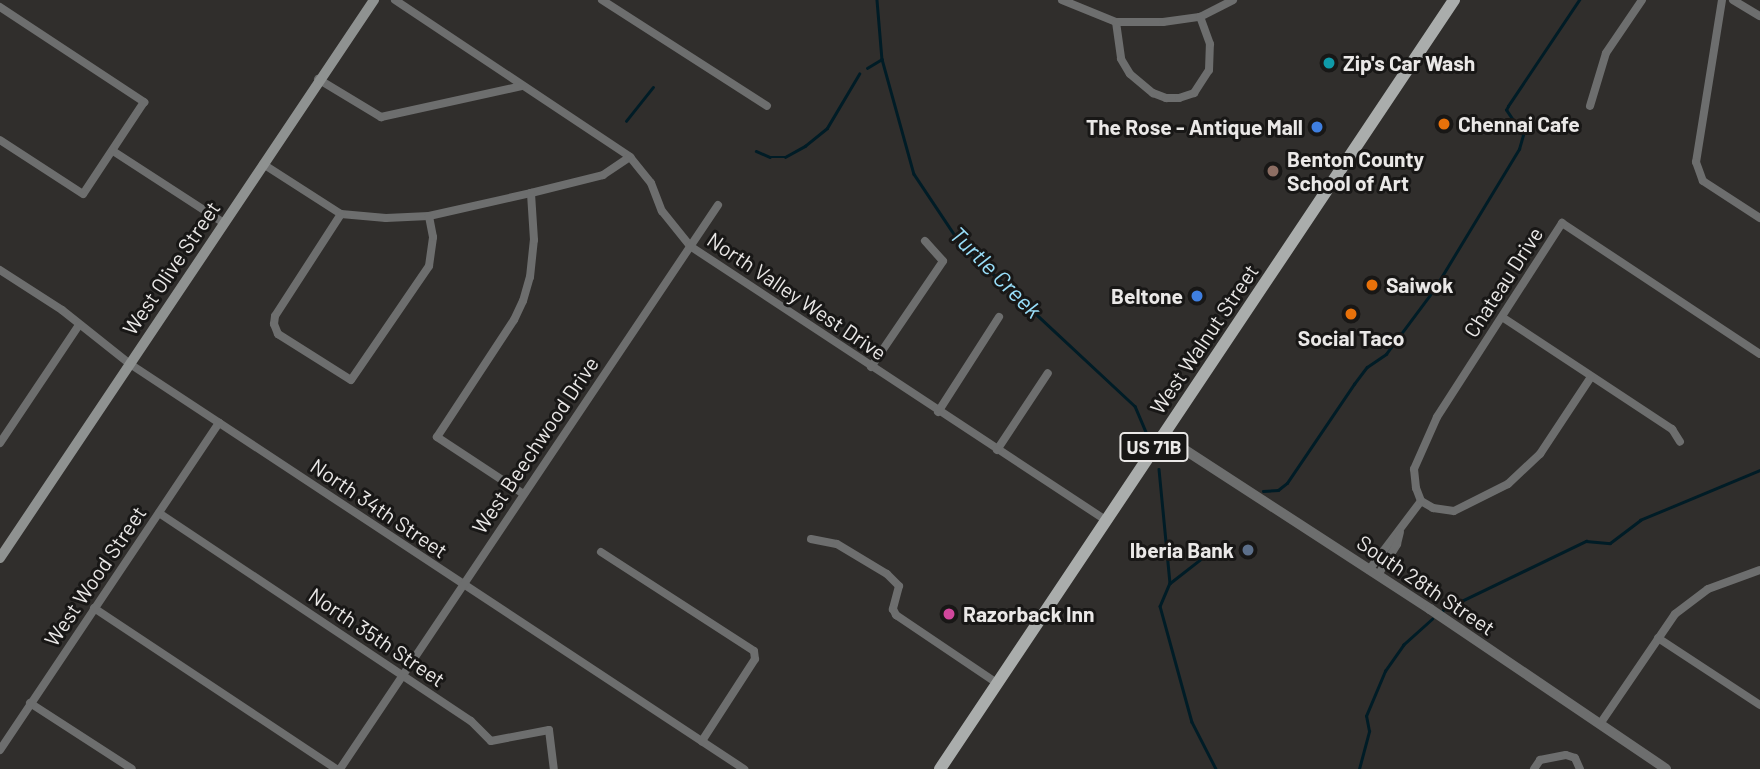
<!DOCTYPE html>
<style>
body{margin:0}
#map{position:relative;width:1760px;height:769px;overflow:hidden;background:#302e2c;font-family:Barlow,sans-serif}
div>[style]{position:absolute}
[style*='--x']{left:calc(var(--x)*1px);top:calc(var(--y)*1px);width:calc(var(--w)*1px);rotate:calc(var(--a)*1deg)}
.stream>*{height:2.5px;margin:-1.25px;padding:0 1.25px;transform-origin:1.25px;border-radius:1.25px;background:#001c26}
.minor>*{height:8px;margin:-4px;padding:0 4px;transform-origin:4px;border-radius:4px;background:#6d6e6e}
.tertiary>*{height:10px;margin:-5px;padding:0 5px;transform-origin:5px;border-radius:5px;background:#6d6e6e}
.secondary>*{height:10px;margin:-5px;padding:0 5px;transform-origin:5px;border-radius:5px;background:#8f9291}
.primary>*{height:12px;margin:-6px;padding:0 6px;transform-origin:6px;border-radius:6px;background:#aaadac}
.dots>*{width:19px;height:19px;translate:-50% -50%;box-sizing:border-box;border:4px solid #181716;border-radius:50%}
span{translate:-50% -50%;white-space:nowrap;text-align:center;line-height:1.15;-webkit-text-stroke:6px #181716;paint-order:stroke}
.shield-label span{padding:2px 5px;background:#181716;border:2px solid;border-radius:5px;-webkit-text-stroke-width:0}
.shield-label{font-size:19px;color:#eae8e7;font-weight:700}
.poi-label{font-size:21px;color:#eae8e7;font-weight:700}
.left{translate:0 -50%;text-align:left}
.right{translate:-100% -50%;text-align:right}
.street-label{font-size:21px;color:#eae8e7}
.water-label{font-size:23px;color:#98def9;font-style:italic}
</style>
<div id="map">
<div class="stream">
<div style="--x:877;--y:0;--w:59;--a:85.2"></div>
<div style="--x:882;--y:59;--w:119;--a:74.5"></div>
<div style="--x:914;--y:174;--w:83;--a:56.3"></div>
<div style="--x:960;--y:243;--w:239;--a:43"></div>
<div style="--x:1135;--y:406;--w:30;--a:67"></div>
<div style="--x:867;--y:68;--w:17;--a:-31"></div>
<div style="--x:626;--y:121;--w:43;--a:-51.5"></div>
<div style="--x:756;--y:151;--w:15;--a:23"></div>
<div style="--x:770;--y:157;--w:15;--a:0"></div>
<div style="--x:785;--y:157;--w:23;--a:-29"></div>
<div style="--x:805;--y:146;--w:28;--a:-39"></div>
<div style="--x:827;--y:128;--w:63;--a:-59.3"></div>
<div style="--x:1159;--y:469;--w:115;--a:84.5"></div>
<div style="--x:1170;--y:583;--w:25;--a:113"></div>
<div style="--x:1160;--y:606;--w:120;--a:74.6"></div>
<div style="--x:1192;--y:722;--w:53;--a:62.9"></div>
<div style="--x:1263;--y:491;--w:15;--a:-4"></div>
<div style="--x:1278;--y:490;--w:11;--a:-38"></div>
<div style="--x:1287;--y:483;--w:120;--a:-55.9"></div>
<div style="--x:1354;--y:384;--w:21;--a:-53"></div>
<div style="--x:1367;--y:367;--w:23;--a:-34"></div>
<div style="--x:1386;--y:354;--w:79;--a:-53.3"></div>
<div style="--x:1433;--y:291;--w:166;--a:-58.8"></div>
<div style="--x:1519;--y:149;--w:15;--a:-74"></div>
<div style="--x:1523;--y:135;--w:30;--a:-124"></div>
<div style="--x:1506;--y:110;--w:4;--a:-63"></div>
<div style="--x:1508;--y:106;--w:128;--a:-56.2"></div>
<div style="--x:1170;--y:583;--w:46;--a:-37.9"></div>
<div style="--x:1443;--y:610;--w:159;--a:-25.8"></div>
<div style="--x:1586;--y:541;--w:24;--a:5"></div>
<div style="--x:1610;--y:543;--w:38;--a:-37"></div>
<div style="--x:1640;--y:520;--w:130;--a:-22.6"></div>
<div style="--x:1359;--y:769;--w:39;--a:-75"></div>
<div style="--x:1369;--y:731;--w:15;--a:-101"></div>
<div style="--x:1366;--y:716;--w:49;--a:-67.1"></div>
<div style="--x:1385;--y:671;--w:32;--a:-55"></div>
<div style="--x:1403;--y:645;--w:39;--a:-42"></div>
</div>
<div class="minor">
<div style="--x:395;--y:0;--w:283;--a:33.7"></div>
<div style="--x:630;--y:157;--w:33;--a:51"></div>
<div style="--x:651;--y:183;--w:30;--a:69"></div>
<div style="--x:662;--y:211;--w:45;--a:51.3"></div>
<div style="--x:690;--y:246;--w:500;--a:33.4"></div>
<div style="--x:602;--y:0;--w:196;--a:32.7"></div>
<div style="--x:1062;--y:0;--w:58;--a:22.2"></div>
<div style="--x:1116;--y:22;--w:47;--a:0"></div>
<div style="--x:1163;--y:22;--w:37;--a:-8"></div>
<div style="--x:1200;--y:17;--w:37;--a:-27"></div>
<div style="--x:1722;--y:0;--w:164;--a:99.1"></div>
<div style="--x:1696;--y:162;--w:20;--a:70"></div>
<div style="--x:1703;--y:181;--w:68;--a:33"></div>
<div style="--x:1733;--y:0;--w:31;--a:31"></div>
<div style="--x:0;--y:7;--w:173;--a:33.4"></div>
<div style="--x:144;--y:102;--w:110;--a:123.5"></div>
<div style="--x:83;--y:194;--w:99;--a:-147"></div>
<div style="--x:1116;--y:22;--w:37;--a:82"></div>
<div style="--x:1121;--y:59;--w:17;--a:59"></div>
<div style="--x:1130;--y:74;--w:30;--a:40"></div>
<div style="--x:1153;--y:93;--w:14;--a:21"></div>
<div style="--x:1166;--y:98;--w:13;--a:0"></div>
<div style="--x:1179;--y:98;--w:16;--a:-18"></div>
<div style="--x:1194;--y:93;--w:27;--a:-57"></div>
<div style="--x:1209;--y:70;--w:26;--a:-88"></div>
<div style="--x:1210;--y:44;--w:29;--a:-110"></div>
<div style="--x:318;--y:79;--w:74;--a:31.1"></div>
<div style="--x:381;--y:117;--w:144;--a:-12.4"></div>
<div style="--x:1590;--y:106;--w:55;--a:-73.2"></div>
<div style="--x:1606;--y:53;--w:64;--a:-55.8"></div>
<div style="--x:113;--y:151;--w:132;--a:33"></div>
<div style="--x:263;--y:164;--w:93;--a:32.7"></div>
<div style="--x:341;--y:214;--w:45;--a:5.1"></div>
<div style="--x:386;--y:218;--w:43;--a:-2.7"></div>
<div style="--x:429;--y:216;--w:105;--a:-12.7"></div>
<div style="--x:531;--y:193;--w:74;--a:-14"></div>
<div style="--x:603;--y:175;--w:32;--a:-34"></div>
<div style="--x:341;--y:214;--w:121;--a:122.9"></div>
<div style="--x:275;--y:316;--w:8;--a:97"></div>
<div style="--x:274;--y:324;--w:11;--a:68"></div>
<div style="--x:278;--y:334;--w:86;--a:32.2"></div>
<div style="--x:351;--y:380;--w:138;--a:-55.6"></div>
<div style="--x:429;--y:266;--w:29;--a:-82"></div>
<div style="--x:433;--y:237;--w:21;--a:-101"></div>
<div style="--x:0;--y:270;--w:74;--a:32.8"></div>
<div style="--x:62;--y:310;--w:87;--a:38.5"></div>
<div style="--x:130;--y:364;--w:736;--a:33.41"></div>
<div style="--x:1502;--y:317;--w:204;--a:33.4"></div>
<div style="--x:1672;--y:429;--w:15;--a:58"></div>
<div style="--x:871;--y:367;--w:128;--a:-55.8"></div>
<div style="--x:943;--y:261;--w:27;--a:-132"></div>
<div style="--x:938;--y:412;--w:113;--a:-57.3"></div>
<div style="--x:0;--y:443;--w:142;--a:-56.2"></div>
<div style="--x:997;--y:450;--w:92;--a:-56.5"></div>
<div style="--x:522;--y:493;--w:102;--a:-146.6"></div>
<div style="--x:437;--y:437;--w:140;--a:-56.7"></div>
<div style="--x:514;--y:320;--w:21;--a:-65"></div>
<div style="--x:523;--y:301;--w:25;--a:-74"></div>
<div style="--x:530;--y:277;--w:37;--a:-84"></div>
<div style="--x:534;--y:240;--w:47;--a:-93.7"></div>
<div style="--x:1421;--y:501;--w:14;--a:30"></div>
<div style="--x:1433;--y:508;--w:21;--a:8"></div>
<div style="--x:1454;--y:511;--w:60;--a:-26.6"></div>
<div style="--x:1508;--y:484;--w:44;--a:-43.2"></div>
<div style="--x:1540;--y:454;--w:92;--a:-56.5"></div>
<div style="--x:159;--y:513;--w:375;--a:33.7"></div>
<div style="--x:471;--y:721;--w:28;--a:45"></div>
<div style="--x:491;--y:741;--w:59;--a:-10.7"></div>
<div style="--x:549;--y:730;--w:39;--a:83"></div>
<div style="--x:811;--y:539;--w:26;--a:11"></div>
<div style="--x:837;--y:544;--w:58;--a:31"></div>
<div style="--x:887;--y:574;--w:17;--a:45"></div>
<div style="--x:899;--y:586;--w:24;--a:105"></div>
<div style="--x:893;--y:609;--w:7;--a:63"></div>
<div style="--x:896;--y:615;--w:122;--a:34"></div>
<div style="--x:601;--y:552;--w:182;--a:32.9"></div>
<div style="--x:754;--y:651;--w:8;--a:83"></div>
<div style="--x:755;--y:659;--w:98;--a:122.9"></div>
<div style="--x:1369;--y:570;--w:86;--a:-53"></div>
<div style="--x:1421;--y:501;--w:14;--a:-111"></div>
<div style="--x:1416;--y:488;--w:19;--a:-96"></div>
<div style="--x:1414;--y:469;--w:57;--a:-66.1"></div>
<div style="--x:1437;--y:417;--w:231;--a:-57.2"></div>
<div style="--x:1562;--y:223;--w:237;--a:33.5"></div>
<div style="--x:1378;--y:575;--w:36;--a:-58"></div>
<div style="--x:1397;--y:544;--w:12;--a:-76"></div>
<div style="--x:94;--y:608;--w:291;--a:33.6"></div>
<div style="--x:1658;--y:638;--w:122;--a:33.3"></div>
<div style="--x:30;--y:703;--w:121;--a:32.9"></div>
<div style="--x:1600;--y:724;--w:133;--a:-55.7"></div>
<div style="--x:1675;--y:614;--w:41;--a:-37.1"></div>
<div style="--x:1708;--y:589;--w:55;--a:-20.1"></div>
<div style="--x:0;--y:750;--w:394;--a:-56.2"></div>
<div style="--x:340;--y:769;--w:679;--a:-56.17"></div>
<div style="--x:1534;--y:769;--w:11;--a:-56"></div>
<div style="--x:1540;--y:760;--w:26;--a:-11"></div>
<div style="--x:1566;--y:755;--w:9;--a:18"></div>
<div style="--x:1575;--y:758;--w:12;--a:66"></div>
</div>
<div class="tertiary">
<div style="--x:1162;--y:435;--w:320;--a:33"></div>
<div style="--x:1430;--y:609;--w:285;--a:34.1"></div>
</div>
<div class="secondary">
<div style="--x:0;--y:558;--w:672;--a:-56.17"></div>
</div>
<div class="primary">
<div style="--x:940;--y:769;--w:925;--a:-56.24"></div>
</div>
<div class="dots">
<div style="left:1329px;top:63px;background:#0f9aa8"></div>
<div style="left:1444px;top:124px;background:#e8710a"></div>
<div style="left:1317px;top:127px;background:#3f7fe0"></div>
<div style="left:1273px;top:171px;background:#8d6e63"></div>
<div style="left:1372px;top:285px;background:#e8710a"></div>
<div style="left:1197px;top:296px;background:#3f7fe0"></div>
<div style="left:1351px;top:314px;background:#e8710a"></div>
<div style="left:1248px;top:550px;background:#5c6f8a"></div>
<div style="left:949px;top:614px;background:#d1479c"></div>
</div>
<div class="shield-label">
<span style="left:1154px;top:447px">US 71B</span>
</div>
<div class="poi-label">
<span class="left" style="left:1343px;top:63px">Zip's Car Wash</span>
<span class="left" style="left:1458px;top:124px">Chennai Cafe</span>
<span class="right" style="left:1303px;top:127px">The Rose - Antique Mall</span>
<span class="left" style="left:1287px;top:171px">Benton County<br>School of Art</span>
<span class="left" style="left:1386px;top:285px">Saiwok</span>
<span class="right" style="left:1183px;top:296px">Beltone</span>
<span style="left:1351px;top:338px">Social Taco</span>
<span class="right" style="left:1234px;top:550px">Iberia Bank</span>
<span class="left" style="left:963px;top:614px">Razorback Inn</span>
</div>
<div class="street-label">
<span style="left:171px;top:268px;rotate:-56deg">West Olive Street</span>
<span style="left:1503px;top:282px;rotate:-57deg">Chateau Drive</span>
<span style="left:797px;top:296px;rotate:34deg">North Valley West Drive</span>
<span style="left:1204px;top:339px;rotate:-56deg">West Walnut Street</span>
<span style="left:535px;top:445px;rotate:-56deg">West Beechwood Drive</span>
<span style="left:379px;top:508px;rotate:34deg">North 34th Street</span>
<span style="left:95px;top:576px;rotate:-56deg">West Wood Street</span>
<span style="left:1426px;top:585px;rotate:34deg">South 28th Street</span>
<span style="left:377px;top:637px;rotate:34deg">North 35th Street</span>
</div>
<div class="water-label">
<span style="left:996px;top:272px;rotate:45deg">Turtle Creek</span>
</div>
</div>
